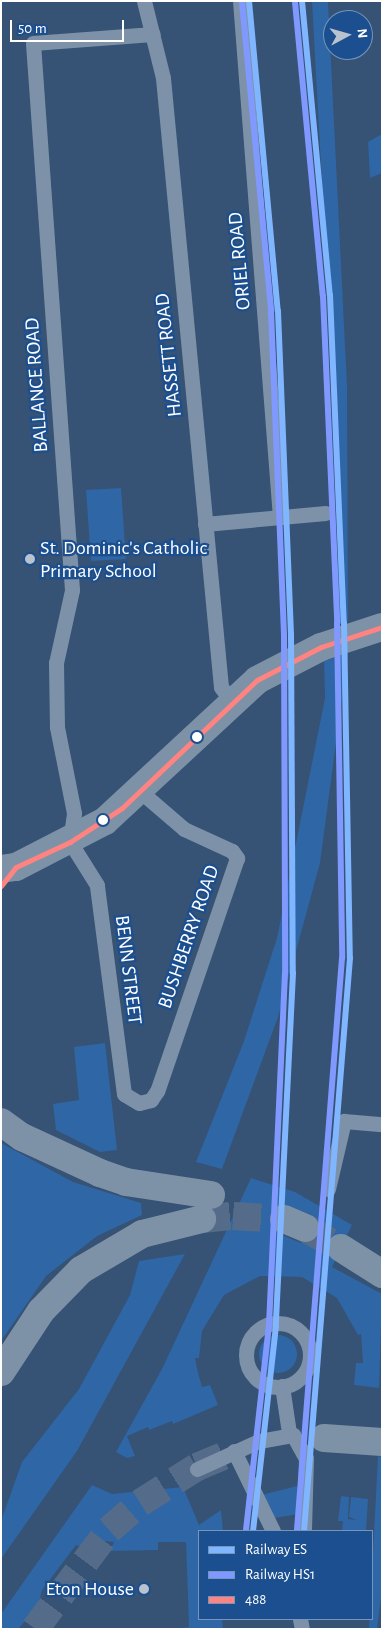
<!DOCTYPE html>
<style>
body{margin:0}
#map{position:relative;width:383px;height:1630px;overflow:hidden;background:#365274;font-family:"Alegreya Sans",sans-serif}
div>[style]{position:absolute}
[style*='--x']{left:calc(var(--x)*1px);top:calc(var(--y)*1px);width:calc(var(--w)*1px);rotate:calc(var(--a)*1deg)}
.green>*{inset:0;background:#2f66a5}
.round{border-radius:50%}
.highway-tunnel>*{height:28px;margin-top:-14px;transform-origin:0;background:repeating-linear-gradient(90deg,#546c89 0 28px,transparent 0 42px)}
.street>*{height:15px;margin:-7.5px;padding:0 7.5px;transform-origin:7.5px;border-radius:7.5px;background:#7d92a8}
.street>.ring{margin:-7.5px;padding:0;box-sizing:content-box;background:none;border:15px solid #7d92a8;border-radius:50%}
.highway>*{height:28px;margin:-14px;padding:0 14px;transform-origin:14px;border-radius:14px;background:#7e92a7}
.bus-1>*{height:5px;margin:-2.5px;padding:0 2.5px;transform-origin:2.5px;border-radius:2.5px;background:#ff8380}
.rail-1>*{height:6px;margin:-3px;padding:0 3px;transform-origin:3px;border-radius:3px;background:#80b5ff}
.rail-2>*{height:6px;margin:-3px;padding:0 3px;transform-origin:3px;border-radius:3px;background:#8099ff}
.dots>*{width:14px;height:14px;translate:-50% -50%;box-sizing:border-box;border:2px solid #1b4f8f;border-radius:50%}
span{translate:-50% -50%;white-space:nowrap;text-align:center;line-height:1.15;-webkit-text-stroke:4.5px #1b4f8f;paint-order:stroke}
.street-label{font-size:20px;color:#fff}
.poi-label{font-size:20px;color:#fff}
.left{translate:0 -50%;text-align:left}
.right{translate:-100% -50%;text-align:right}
.frame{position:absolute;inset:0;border:2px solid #fff;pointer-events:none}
.legend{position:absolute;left:198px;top:1530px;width:175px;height:90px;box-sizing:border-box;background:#1b4f8f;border:1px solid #7695bc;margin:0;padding:6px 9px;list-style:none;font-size:15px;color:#fff}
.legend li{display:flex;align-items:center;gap:10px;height:25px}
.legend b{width:25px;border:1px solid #7695bc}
.north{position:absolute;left:323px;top:10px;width:50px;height:50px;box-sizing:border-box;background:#1b4f8f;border:1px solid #7695bc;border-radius:50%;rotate:84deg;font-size:14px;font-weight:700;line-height:20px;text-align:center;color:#fff}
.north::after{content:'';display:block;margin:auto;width:18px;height:22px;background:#b9c2ce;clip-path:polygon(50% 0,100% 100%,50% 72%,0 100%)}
.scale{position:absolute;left:10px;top:20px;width:114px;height:22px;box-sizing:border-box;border:2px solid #fff;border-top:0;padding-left:6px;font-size:15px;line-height:18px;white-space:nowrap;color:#fff;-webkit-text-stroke:4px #1b4f8f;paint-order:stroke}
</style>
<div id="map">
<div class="green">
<div style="clip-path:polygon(312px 1px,328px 1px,347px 386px,348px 621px,338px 624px,338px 476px)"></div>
<div style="clip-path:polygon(382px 134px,382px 173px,370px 178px,368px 142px)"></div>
<div style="clip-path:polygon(121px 488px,126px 559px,91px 561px,86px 490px)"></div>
<div style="clip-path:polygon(348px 653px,320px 863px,278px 1017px,222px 1169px,196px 1162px,244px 1041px,277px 938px,325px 698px,324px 661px)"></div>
<div style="clip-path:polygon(105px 1043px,117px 1150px,100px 1152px,56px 1130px,53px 1104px,79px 1100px,74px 1047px)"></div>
<div style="clip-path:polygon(1px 1143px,73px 1182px,141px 1203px,142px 1215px,97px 1236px,46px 1276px,1px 1341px)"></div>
<div style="clip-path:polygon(evenodd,251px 1178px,295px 1192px,352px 1225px,332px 1267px,382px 1294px,379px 1388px,354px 1385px,356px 1363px,363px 1363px,361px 1334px,358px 1335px,337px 1298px,302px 1277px,260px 1276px,224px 1295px,202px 1331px,199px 1358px,195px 1358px,198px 1373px,202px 1387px,210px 1385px,218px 1405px,173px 1424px,172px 1421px,149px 1430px,148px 1427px,127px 1436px,135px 1456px,127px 1458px,116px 1452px,163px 1367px,251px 1178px,293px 1208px,312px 1215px,301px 1243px,282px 1235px,293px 1208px)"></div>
<div style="clip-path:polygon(185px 1254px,77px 1451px,1px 1559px,1px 1521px,22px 1462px,79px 1389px,130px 1295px,139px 1261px)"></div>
<div class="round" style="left:259px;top:1335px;width:38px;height:38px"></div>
<div style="clip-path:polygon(378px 1456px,382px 1457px,382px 1590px,377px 1629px,369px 1629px)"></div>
<div style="clip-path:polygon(92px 1485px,112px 1494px,183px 1487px,199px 1525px,221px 1510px,223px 1531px,199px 1531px,199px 1619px,222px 1619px,223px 1629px,178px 1629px,189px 1627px,186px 1542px,158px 1542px,158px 1550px,110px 1551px,114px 1542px,103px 1541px,96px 1553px,76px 1545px,42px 1590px,38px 1607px,18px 1629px,1px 1629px,1px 1614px)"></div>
<div style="clip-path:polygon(297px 1486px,299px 1514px,274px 1518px,261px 1495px)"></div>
<div style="clip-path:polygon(341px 1496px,349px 1497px,348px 1519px,357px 1520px,349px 1517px,351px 1497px,368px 1499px,366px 1531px,342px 1531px,343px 1521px,338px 1521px)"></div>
</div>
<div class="highway-tunnel">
<div style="--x:202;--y:1219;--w:31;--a:-6"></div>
<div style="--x:233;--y:1216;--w:51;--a:3.4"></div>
<div style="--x:305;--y:1228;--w:41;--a:29.1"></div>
<div style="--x:35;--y:1629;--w:124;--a:-53.2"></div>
<div style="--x:109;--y:1530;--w:41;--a:-41.1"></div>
<div style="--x:140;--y:1503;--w:67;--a:-32.3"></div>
<div style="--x:197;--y:1467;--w:30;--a:-23"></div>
</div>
<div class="street">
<div style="--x:144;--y:1;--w:79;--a:76.1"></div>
<div style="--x:163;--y:78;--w:612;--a:84.56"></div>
<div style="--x:221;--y:687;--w:19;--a:54"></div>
<div style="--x:240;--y:1;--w:518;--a:85.57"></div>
<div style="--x:205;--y:524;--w:121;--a:-5.2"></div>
<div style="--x:141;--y:792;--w:57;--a:40.7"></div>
<div style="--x:184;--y:829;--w:53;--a:24.6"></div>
<div style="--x:232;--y:851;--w:9;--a:54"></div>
<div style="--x:237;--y:858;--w:246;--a:108.9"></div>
<div style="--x:157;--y:1091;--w:11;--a:124"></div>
<div style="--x:151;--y:1100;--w:12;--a:166"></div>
<div style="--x:139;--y:1103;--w:17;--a:-149"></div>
<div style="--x:124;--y:1094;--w:211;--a:-97.4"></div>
<div style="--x:97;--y:885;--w:51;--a:-122.1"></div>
<div style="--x:70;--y:842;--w:29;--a:-82"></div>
<div style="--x:74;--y:813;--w:88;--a:-101.2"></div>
<div style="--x:57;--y:727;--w:64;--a:-90.9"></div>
<div style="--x:56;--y:663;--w:75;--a:-77.6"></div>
<div style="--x:72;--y:590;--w:548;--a:-94.08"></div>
<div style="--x:33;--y:43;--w:120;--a:-4.3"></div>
<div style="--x:328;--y:1189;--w:70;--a:-76.8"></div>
<div style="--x:344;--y:1121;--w:38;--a:5"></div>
<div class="ring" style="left:246px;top:1323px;width:49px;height:49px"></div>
<div style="--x:282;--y:1386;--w:48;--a:81.5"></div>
<div style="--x:234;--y:1451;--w:89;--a:64"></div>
<div style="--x:197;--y:1469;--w:68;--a:-24.3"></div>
<div style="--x:259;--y:1441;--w:35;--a:-10"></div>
<div style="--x:293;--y:1435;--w:26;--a:61"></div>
<div style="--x:306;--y:1458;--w:73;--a:91.6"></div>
<div style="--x:300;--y:1619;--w:10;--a:79"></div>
</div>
<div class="highway">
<div style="--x:1;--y:869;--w:15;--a:-8"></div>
<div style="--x:16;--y:867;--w:100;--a:-27.3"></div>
<div style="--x:105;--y:821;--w:207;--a:-42.8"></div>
<div style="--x:257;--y:680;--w:72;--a:-27.3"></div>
<div style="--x:321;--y:647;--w:64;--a:-18.2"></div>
<div style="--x:1;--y:1122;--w:26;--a:36"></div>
<div style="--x:22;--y:1137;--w:86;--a:24.8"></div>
<div style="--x:100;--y:1173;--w:28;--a:19"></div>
<div style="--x:126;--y:1182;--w:86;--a:8.7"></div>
<div style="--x:284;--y:1219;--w:23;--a:23"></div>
<div style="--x:341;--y:1248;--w:49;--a:32.4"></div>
<div style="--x:1;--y:1372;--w:73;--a:-56.7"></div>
<div style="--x:41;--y:1311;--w:57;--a:-45.7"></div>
<div style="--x:81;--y:1270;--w:71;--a:-30.5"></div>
<div style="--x:142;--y:1234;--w:62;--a:-14"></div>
<div style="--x:324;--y:1438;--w:58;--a:3.9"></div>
</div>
<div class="bus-1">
<div style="--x:1;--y:886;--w:24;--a:-52"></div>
<div style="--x:16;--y:867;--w:60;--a:-24.8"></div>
<div style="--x:70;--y:842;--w:62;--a:-33.2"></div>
<div style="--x:122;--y:808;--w:186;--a:-43.5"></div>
<div style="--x:257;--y:680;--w:72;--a:-27.3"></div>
<div style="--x:321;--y:647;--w:64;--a:-18.2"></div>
</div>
<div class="rail-1">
<div style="--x:249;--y:1;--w:311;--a:84.7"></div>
<div style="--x:278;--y:311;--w:324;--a:87.7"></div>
<div style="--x:291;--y:635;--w:338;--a:89.7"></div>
<div style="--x:293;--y:973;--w:353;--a:92.8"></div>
<div style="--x:276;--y:1326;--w:206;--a:96.4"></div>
<div style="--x:302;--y:1;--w:295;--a:84.6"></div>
<div style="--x:330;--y:295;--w:328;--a:87.6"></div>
<div style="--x:344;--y:623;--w:335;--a:89"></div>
<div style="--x:350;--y:958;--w:575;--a:94.59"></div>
</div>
<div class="rail-2">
<div style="--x:242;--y:2;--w:310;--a:84.6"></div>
<div style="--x:271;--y:311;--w:324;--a:87.7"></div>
<div style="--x:284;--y:635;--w:338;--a:89.8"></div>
<div style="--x:285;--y:973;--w:352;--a:92.6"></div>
<div style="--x:269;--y:1325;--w:206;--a:96.4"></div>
<div style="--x:295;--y:2;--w:295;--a:84.6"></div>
<div style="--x:323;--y:296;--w:327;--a:87.5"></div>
<div style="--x:337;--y:623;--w:335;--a:89.1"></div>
<div style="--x:342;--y:958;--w:574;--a:94.5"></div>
</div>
<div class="dots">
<div style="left:30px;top:559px;background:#b9c2ce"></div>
<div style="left:197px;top:737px;background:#fff"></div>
<div style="left:103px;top:820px;background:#fff"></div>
<div style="left:144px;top:1589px;background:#b9c2ce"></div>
</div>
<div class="street-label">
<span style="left:240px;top:261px;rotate:-95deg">ORIEL ROAD</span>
<span style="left:169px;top:355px;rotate:-96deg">HASSETT ROAD</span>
<span style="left:37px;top:385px;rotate:-94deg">BALLANCE ROAD</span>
<span style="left:189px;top:937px;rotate:-71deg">BUSHBERRY ROAD</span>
<span style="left:128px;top:970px;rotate:83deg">BENN STREET</span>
</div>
<div class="poi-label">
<span class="left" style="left:40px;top:560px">St. Dominic's Catholic<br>Primary School</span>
<span class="right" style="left:134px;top:1589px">Eton House</span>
</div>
<div class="frame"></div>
<ul class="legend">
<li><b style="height:6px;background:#80b5ff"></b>Railway ES</li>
<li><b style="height:6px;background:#8099ff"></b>Railway HS1</li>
<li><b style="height:6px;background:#ff8380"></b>488</li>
</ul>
<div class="north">N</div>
<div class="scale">50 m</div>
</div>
